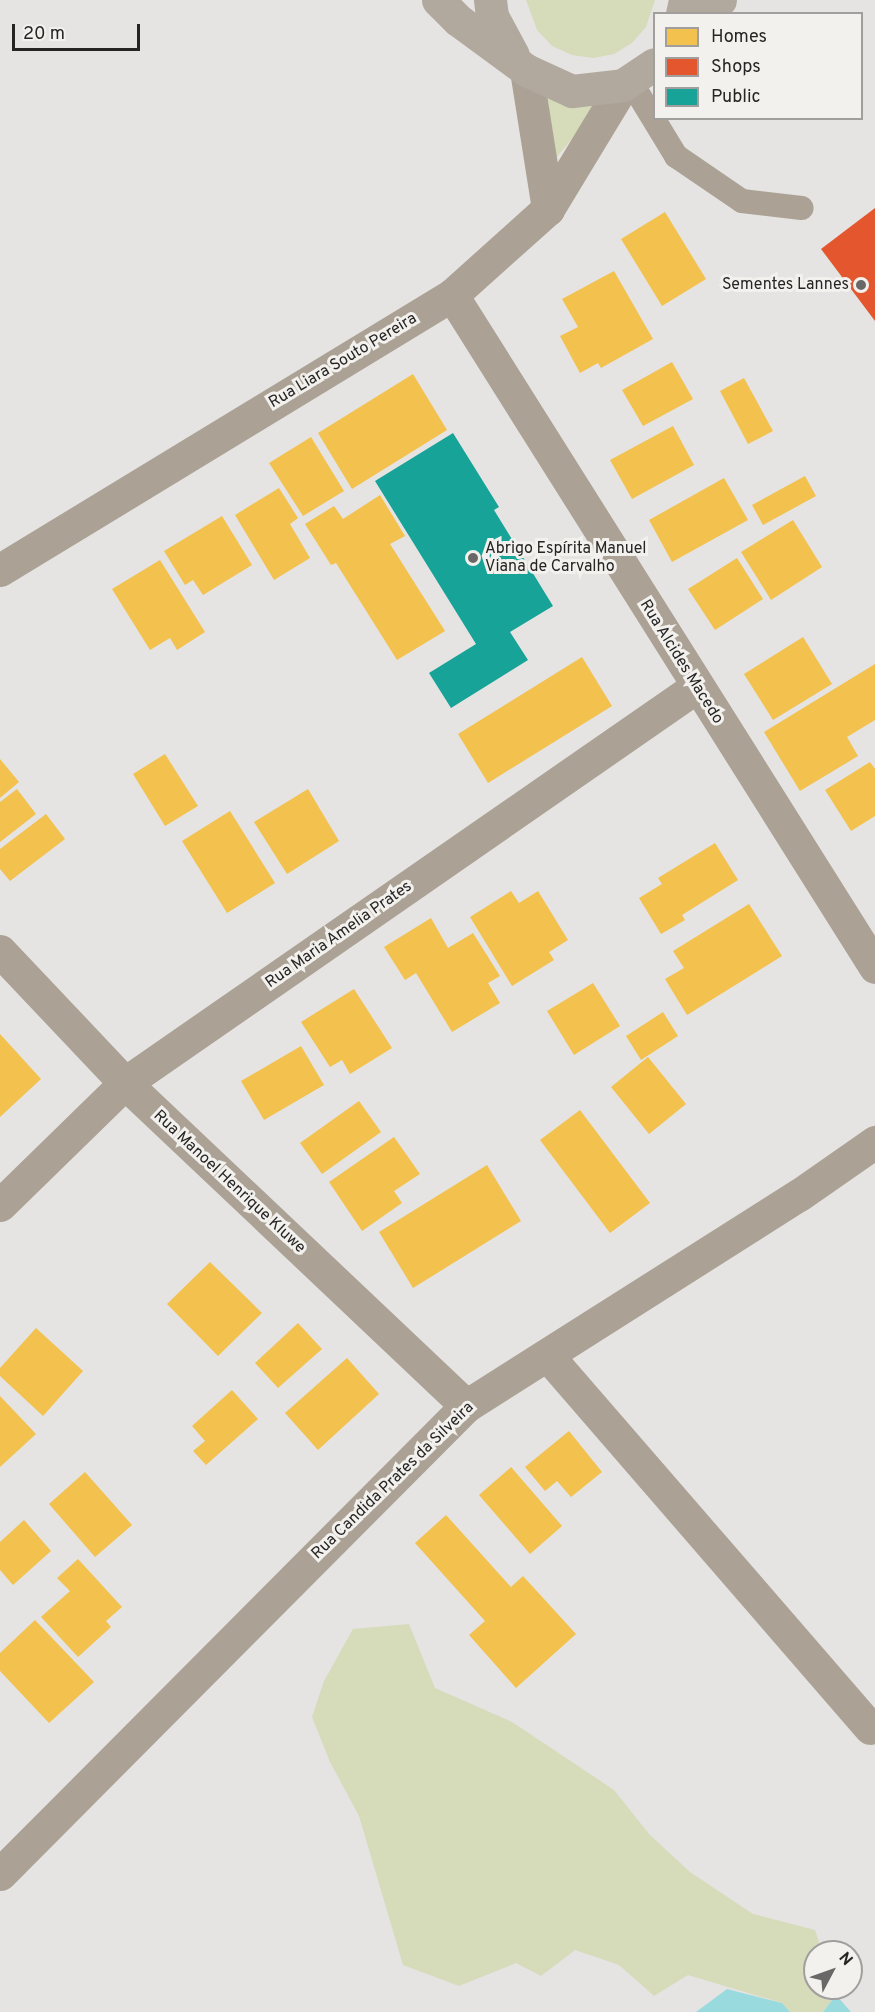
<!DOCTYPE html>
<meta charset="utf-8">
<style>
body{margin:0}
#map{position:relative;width:875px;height:2012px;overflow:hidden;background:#e5e4e2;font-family:Overpass,sans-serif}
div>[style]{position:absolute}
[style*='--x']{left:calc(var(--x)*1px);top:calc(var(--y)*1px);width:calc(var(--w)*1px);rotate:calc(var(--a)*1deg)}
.green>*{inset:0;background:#d6dbba}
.water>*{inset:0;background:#99dadf}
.homes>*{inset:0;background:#f2c14e}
.shops>*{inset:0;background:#e4572e}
.public>*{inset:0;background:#17a398}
.service>*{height:24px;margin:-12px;padding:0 12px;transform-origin:12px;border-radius:12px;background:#aba295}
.minor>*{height:33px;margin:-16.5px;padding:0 16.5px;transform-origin:16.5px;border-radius:16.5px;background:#aba295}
.secondary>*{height:33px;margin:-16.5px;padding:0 16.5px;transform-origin:16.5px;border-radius:16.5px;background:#b2a99e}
.dots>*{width:16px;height:16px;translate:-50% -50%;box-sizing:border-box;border:3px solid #f3f1ee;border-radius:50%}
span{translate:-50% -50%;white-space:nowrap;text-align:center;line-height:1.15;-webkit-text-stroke:6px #f3f1ee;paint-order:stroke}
.poi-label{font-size:16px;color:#262524}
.right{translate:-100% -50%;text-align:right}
.left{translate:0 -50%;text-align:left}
.street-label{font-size:16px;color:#262524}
.legend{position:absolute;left:653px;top:12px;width:210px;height:108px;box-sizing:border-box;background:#f3f1ee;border:2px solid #a19f9d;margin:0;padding:8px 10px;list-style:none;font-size:18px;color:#262524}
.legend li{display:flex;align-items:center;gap:12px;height:30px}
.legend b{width:30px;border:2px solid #a19f9d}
.north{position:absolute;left:803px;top:1940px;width:60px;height:60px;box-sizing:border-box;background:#f3f1ee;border:2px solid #a19f9d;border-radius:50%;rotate:49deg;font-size:16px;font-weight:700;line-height:24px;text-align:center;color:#262524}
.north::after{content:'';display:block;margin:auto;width:21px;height:27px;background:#696866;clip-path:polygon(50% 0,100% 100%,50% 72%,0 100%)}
.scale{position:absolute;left:12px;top:24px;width:128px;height:27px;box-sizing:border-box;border:3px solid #262524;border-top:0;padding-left:8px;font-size:18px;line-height:21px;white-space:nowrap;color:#262524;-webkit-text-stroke:4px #f3f1ee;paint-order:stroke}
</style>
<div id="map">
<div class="green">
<div style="clip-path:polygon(526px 0,655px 0,646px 27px,632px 43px,614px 54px,593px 58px,572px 55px,552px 46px,537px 30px)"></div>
<div style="clip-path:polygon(536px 94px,594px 102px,599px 107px,555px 159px)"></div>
<div style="clip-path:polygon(409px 1624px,435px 1688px,512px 1722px,614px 1790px,649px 1834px,690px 1872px,753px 1914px,815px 1930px,822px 1952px,815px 1952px,815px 1988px,834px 1988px,836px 1995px,823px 2012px,790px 2012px,782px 2003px,688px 1975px,654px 1996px,619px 1965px,575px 1950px,541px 1976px,516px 1963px,459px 1986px,403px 1965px,359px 1816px,330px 1762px,312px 1717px,324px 1681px,353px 1629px)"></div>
</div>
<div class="water">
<div style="clip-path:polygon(727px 1989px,782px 2003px,790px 2012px,696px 2012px)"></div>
<div style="clip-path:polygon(836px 1995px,851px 2012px,823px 2012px)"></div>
</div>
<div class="homes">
<div style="clip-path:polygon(665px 212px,706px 279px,662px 306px,621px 239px)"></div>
<div style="clip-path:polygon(614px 271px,653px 339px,601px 368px,598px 363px,580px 373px,560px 336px,578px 327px,562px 299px)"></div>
<div style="clip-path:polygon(672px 362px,693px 399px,643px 426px,622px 390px)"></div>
<div style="clip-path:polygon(413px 374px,447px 430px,352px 489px,318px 433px)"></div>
<div style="clip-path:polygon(744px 378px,773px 431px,748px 444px,720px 391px)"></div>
<div style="clip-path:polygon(673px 426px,694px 465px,632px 499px,610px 460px)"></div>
<div style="clip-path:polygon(311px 437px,344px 491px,303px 516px,269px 463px)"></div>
<div style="clip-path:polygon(805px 476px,816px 496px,763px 525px,752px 505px)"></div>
<div style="clip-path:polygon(724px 478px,748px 520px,672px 562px,649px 520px)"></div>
<div style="clip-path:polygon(279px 488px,298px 518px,290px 524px,310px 558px,274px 580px,235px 515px)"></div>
<div style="clip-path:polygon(380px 495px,405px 536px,390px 544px,445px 631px,397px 660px,336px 563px,331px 565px,305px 524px,334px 506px,343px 519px)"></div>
<div style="clip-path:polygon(222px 516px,252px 565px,203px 595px,193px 580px,185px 585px,164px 551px)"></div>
<div style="clip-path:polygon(793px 520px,822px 567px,771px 600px,741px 552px)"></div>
<div style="clip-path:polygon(737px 558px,763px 599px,715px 630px,688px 589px)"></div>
<div style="clip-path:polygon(160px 560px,205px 632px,177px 650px,170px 638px,150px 650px,112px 589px)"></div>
<div style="clip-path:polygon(803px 637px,832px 684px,773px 720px,744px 674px)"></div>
<div style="clip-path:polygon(582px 657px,612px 706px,488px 783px,458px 734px)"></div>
<div style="clip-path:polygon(875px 664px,875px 720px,847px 737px,858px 756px,800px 791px,764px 732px)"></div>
<div style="clip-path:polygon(165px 754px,198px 806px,165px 826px,133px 774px)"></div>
<div style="clip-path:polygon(0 759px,19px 782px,0 798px)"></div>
<div style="clip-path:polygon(870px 762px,875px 769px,875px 816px,851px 831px,825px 790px)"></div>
<div style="clip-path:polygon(17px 789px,36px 814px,0 842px,0 802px)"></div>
<div style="clip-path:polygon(308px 789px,339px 841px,287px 874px,254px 822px)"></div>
<div style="clip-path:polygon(230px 811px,275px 883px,227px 913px,182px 841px)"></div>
<div style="clip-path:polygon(46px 814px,65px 839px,10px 881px,0 869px,0 849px)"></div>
<div style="clip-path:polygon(715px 843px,738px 880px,682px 915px,685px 920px,661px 934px,639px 898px,662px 884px,658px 878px)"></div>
<div style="clip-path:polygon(511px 891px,519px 903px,538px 891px,568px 940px,549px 952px,554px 960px,512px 986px,470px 917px)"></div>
<div style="clip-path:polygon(749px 904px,782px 956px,687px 1015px,665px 979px,684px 968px,673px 951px)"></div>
<div style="clip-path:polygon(431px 918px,448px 948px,473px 933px,500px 976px,488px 983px,500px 1003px,452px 1032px,416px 973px,405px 980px,384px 947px)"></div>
<div style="clip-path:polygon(593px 983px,620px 1026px,574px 1055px,547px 1011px)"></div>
<div style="clip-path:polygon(354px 989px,392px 1048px,350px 1074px,342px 1060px,330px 1067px,301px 1022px)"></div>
<div style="clip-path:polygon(663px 1012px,678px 1036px,641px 1060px,626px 1036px)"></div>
<div style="clip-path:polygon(0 1034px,41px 1079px,0 1117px)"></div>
<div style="clip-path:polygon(301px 1046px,324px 1085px,264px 1120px,241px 1081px)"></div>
<div style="clip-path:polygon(648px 1057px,686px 1104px,649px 1134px,611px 1087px)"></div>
<div style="clip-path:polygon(359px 1101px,381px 1132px,322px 1174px,300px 1143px)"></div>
<div style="clip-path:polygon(580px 1110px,650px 1203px,610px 1233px,540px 1140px)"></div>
<div style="clip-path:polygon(394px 1137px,420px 1174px,394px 1191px,402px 1203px,362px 1231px,329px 1182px)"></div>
<div style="clip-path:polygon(487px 1165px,521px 1221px,413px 1288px,379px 1232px)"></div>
<div style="clip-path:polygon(210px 1262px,262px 1313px,218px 1356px,167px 1304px)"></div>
<div style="clip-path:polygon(298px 1323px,322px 1349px,278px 1388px,255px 1363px)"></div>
<div style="clip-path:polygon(36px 1328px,83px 1371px,43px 1416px,0 1376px,0 1368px)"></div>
<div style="clip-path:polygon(347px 1358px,379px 1394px,318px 1450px,285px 1413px)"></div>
<div style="clip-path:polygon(232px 1390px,258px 1419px,206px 1465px,193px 1451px,205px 1441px,192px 1426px)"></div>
<div style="clip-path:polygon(0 1396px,36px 1434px,0 1467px)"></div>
<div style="clip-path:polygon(569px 1431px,602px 1472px,571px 1497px,557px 1481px,545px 1491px,525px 1467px)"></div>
<div style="clip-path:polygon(511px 1467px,562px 1526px,530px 1554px,479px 1495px)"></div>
<div style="clip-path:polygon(85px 1472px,132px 1525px,95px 1557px,49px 1504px)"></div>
<div style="clip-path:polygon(446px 1515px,511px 1587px,523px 1576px,576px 1634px,516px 1688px,469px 1635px,485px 1621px,415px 1543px)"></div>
<div style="clip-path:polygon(24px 1520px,51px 1551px,13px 1585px,0 1570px,0 1542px)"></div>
<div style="clip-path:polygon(78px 1559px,122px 1607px,106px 1621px,111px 1627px,78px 1657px,41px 1617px,70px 1591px,57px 1578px)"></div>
<div style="clip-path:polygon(35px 1620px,94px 1682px,49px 1723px,0 1671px,0 1653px)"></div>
</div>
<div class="shops">
<div style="clip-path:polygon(875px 208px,875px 321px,821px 249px)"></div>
</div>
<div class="public">
<div style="clip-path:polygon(453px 433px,499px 507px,494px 510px,553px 606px,510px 632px,528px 660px,451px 708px,429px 673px,476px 644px,375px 481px)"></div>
</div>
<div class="service">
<div style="--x:631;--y:82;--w:87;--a:58.7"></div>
<div style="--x:676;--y:156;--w:80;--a:34.3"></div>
<div style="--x:742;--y:201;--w:60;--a:6.7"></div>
</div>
<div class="minor">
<div style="--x:526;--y:70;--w:141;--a:81"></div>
<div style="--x:452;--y:295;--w:794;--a:57.81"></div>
<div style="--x:0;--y:570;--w:529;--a:-31.32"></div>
<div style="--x:452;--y:295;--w:129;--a:-41.9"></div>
<div style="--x:548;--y:209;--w:145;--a:-58.8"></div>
<div style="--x:0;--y:951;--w:182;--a:46.6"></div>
<div style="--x:125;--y:1083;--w:470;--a:43.4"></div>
<div style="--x:0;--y:1205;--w:175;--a:-44.3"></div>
<div style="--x:125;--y:1083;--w:695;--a:-34.74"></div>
<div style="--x:548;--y:1356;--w:492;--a:49.1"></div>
<div style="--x:0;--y:1874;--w:660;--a:-45.12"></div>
<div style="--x:466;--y:1406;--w:394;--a:-32.4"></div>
<div style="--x:799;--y:1195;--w:93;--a:-34.9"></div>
</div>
<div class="secondary">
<div style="--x:438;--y:0;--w:28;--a:45"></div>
<div style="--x:458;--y:20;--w:84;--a:36.3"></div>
<div style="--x:526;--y:70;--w:51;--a:24.5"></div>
<div style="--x:572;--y:91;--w:51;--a:-6.7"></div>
<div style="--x:623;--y:85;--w:37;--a:-34"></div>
<div style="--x:490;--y:0;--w:16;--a:83"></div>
<div style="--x:492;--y:16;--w:44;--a:61.7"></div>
<div style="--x:682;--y:14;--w:14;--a:-78"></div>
<div style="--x:707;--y:14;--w:19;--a:-47"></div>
</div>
<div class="dots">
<div style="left:861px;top:285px;background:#696866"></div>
<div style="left:473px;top:558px;background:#696866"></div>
</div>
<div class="poi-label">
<span class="right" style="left:849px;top:285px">Sementes Lannes</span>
<span class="left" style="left:485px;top:558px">Abrigo Espírita Manuel<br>Viana de Carvalho</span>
</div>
<div class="street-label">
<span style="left:343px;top:361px;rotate:-31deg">Rua Liara Souto Pereira</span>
<span style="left:681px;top:662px;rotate:58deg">Rua Alcides Macedo</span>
<span style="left:339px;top:935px;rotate:-35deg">Rua Maria Amelia Prates</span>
<span style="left:229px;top:1182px;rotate:43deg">Rua Manoel Henrique Kluwe</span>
<span style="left:393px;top:1481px;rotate:-44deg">Rua Candida Prates da Silveira</span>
</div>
<ul class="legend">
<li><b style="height:16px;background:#f2c14e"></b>Homes</li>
<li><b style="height:16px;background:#e4572e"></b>Shops</li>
<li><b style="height:16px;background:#17a398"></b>Public</li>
</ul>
<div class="north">N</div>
<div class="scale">20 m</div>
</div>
